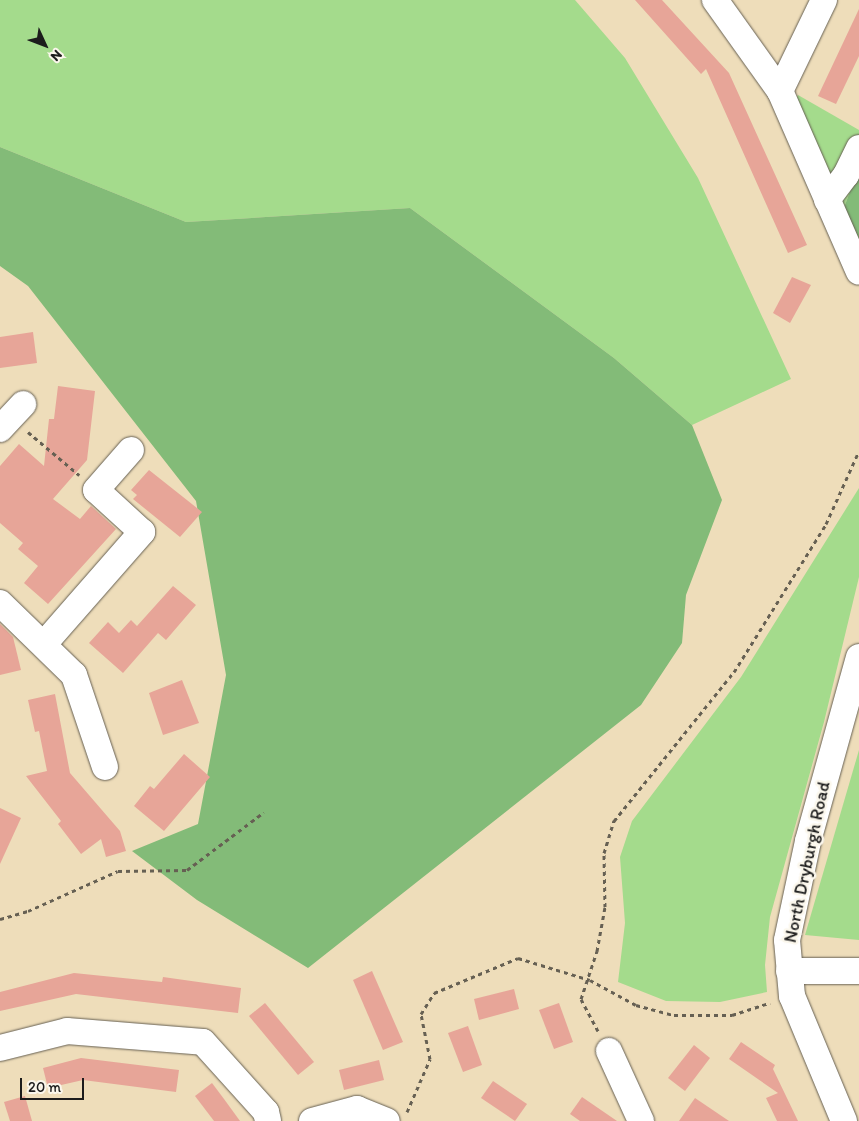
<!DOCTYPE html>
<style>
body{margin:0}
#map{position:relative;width:859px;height:1121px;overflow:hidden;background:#eeddba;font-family:Itim,sans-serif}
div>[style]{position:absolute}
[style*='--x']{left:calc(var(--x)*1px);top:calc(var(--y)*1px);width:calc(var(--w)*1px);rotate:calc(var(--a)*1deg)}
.green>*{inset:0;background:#a4db8c}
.forest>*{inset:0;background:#83bb78}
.building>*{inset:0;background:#e7a598}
.path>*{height:3px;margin-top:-1.5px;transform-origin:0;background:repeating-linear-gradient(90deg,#666053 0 4px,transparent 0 8px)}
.roads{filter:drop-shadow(0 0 1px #666053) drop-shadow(0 0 1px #666053)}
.minor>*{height:26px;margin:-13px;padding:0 13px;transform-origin:13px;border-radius:13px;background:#fff}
span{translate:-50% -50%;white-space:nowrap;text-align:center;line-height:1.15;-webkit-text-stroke:5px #fbf7ec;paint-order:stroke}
.street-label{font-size:18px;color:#1c1c1c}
.north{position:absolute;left:20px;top:20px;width:50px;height:50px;-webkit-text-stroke:4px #fbf7ec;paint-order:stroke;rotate:133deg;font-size:14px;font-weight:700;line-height:20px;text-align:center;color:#1c1c1c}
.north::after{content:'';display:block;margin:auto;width:18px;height:22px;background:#1c1c1c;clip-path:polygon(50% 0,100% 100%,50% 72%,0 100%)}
.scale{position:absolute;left:20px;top:1078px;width:64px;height:22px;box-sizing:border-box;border:2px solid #1c1c1c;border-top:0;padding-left:6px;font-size:15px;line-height:18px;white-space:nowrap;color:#1c1c1c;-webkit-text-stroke:4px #fbf7ec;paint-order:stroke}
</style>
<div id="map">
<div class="green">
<div style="clip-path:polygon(0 0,575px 0,625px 58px,698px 178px,791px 379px,692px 425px,614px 358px,410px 208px,186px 222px,0 147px)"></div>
<div style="clip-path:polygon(798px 95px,859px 130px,859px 167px,842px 213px,792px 105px)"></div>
<div style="clip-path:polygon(859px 488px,859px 577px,824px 722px,770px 917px,765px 965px,767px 992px,720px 1002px,666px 1001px,618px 982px,625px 923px,620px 857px,632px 821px,741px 677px)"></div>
<div style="clip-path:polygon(859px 750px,859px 940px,805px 935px)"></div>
</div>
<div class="forest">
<div style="clip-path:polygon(0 147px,186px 222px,410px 208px,614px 358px,692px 425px,722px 500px,686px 595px,682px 643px,641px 705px,308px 968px,197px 900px,132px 851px,198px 824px,226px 675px,196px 501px,28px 286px,0 266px)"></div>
<div style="clip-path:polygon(859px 167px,859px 253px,842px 213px)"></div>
</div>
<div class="building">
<div style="clip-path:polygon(635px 0,662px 0,729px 73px,807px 245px,788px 253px,706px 69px,701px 74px)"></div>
<div style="clip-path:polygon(859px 9px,859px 56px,836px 104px,818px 96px)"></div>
<div style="clip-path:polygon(792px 277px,811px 285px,790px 323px,773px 313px)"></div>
<div style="clip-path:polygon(33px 332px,37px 363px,0 368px,0 337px)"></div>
<div style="clip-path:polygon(58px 386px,95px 391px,87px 460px,53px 499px,80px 519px,91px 506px,116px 529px,48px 604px,24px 583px,38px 566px,18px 549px,23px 543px,0 523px,0 466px,19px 444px,44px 466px,49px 419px,54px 419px)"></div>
<div style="clip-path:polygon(149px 470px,202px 512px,180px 537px,133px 499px,137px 495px,131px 490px)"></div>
<div style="clip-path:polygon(173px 586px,196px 605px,166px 640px,158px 633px,123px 673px,89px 643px,108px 622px,119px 633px,131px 620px,137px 626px)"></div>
<div style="clip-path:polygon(0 624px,13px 637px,21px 670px,0 675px)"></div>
<div style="clip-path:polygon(182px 680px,199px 723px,163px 735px,149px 693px)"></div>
<div style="clip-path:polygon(55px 694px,70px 773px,120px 831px,126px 851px,106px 857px,101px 839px,81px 854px,58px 824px,61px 821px,26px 776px,47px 771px,39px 731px,35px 732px,28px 700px)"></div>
<div style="clip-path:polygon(184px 754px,210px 777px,164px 831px,134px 806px,150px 786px,154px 789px)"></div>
<div style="clip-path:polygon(0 808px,21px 818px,0 864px)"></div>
<div style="clip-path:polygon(372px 971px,403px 1042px,383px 1050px,353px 980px)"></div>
<div style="clip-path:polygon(74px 973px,162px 982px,163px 977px,241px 988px,238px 1013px,76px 994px,0 1011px,0 992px)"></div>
<div style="clip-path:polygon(514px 989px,519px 1009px,479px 1020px,474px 999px)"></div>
<div style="clip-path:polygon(265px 1003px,314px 1062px,298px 1075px,249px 1016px)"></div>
<div style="clip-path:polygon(559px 1003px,573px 1042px,554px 1049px,539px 1010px)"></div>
<div style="clip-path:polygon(468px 1026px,482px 1065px,463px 1072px,448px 1033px)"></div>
<div style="clip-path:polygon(741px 1042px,775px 1065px,773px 1069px,798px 1121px,777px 1121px,766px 1098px,778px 1093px,729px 1059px)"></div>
<div style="clip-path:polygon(694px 1045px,710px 1058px,685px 1091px,668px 1078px)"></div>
<div style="clip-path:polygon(81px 1058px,179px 1070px,176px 1092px,83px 1080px,48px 1088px,43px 1068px)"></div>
<div style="clip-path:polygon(379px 1060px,384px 1080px,344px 1090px,339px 1070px)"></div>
<div style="clip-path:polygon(493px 1081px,527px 1104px,515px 1121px,481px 1098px)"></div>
<div style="clip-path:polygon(212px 1083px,224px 1099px,240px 1121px,214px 1121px,195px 1096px)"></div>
<div style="clip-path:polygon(25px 1096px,32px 1121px,10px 1121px,4px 1102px)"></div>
<div style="clip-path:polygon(582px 1097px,617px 1121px,580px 1121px,570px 1114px)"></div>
<div style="clip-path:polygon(695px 1098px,729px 1121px,679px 1121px)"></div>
</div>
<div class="path">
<div style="--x:28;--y:432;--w:67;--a:40.1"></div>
<div style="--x:0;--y:919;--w:29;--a:-16"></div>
<div style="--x:28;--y:911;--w:98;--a:-24"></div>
<div style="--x:118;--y:871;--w:69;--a:-0.8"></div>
<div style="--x:187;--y:870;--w:96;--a:-37"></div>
<div style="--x:598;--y:1031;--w:36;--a:-118"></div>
<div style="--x:581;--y:999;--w:51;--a:-71.6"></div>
<div style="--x:597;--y:951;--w:45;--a:-79.7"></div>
<div style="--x:605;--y:907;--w:54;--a:-91.1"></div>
<div style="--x:604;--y:853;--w:34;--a:-73"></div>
<div style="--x:614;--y:821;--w:191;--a:-51.2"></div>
<div style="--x:734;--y:672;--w:174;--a:-58.1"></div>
<div style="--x:826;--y:524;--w:80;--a:-65.7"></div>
<div style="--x:407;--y:1112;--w:58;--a:-66.5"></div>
<div style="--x:430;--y:1059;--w:46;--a:-101.3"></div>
<div style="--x:421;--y:1014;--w:25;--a:-58"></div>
<div style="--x:434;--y:993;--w:91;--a:-22.6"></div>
<div style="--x:518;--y:958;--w:75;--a:17"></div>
<div style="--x:590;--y:980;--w:52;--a:28.5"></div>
<div style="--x:636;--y:1005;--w:39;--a:15"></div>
<div style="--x:674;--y:1015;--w:58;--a:0"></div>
<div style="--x:732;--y:1015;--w:40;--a:-18"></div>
</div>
<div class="roads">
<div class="minor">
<div style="--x:715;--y:0;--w:112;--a:54.5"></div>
<div style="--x:780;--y:91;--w:197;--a:66.4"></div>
<div style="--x:780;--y:91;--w:101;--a:-64.2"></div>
<div style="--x:827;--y:200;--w:31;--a:-53"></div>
<div style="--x:846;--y:175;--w:30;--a:-64"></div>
<div style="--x:0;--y:429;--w:34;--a:-47"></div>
<div style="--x:0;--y:603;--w:103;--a:44.2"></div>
<div style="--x:74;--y:675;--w:97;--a:71.4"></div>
<div style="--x:44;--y:644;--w:149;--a:-48.8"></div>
<div style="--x:142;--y:532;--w:62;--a:-137.6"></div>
<div style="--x:96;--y:490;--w:53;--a:-48.8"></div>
<div style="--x:789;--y:971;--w:70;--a:0"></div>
<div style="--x:0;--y:1048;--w:69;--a:-14.2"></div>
<div style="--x:67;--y:1031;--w:136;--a:4.6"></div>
<div style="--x:203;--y:1042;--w:94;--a:48"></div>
<div style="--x:266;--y:1112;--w:9;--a:77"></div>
<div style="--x:609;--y:1051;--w:77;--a:65.4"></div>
<div style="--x:312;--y:1121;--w:47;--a:-14.9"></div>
<div style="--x:357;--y:1109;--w:32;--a:22"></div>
<div style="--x:844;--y:1121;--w:135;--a:-112.6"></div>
<div style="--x:792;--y:996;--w:56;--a:-95.1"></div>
<div style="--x:787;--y:940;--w:101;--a:-78"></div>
<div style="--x:808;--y:841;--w:191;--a:-74.5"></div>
</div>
</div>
<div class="street-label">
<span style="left:807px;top:862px;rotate:-78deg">North Dryburgh Road</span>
</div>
<div class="north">N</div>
<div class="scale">20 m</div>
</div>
